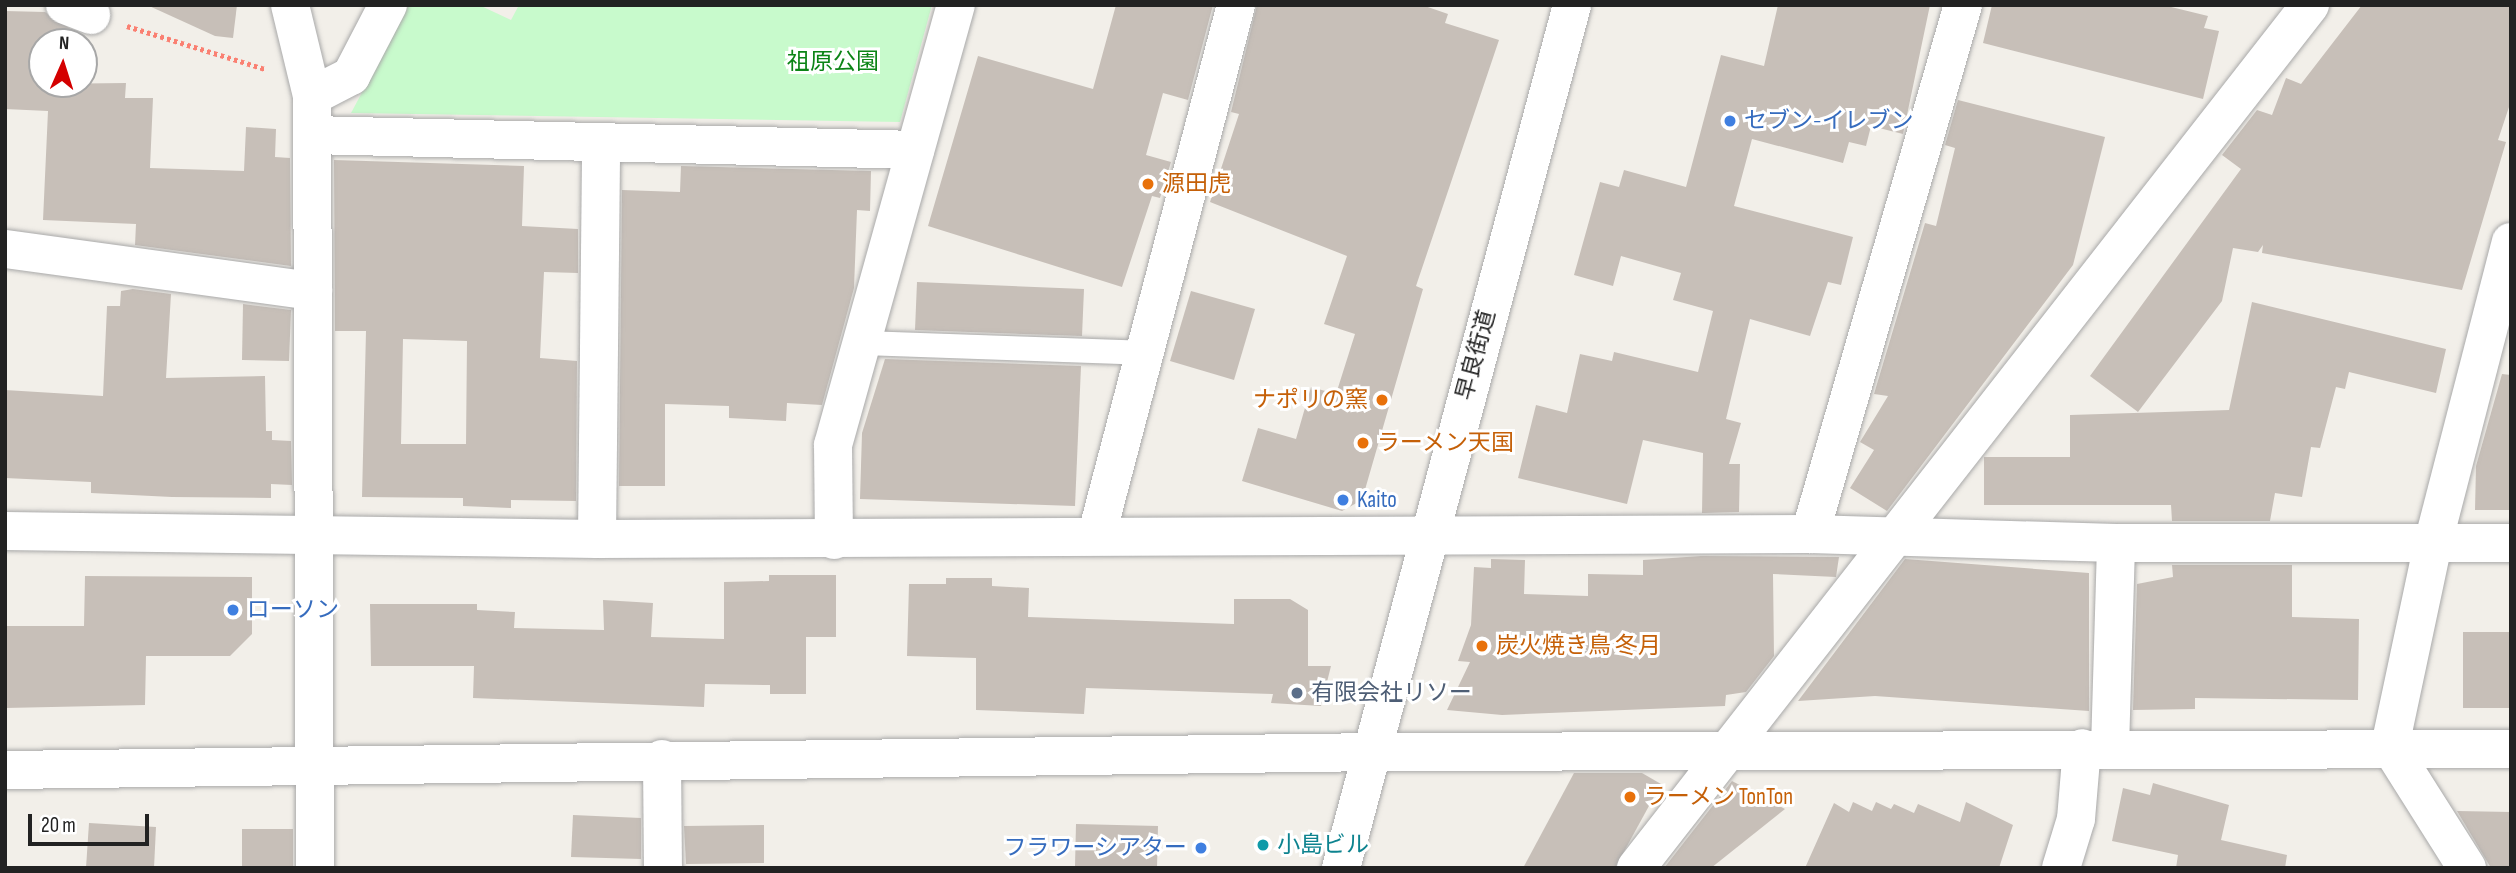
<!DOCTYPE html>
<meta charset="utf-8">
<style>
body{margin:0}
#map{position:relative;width:2516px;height:873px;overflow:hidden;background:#f2efe9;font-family:"Sofia Sans Condensed","Noto Sans JP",sans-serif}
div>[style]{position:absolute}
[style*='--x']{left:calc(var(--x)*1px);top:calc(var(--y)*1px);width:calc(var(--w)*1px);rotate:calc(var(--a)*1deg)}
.park>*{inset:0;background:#c8facc}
.building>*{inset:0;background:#c7bfb8}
.path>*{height:4.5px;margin-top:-2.25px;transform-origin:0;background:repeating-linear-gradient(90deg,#fa8072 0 3.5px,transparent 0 7px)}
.roads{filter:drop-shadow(0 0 2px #a9a9a9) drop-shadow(0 0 2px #a9a9a9)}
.service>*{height:24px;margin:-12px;padding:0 12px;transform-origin:12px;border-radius:12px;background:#fff}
.minor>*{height:38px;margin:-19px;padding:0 19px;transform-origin:19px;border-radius:19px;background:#fff}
.tertiary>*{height:38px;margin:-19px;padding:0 19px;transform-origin:19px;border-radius:19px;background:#fff}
.dots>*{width:19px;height:19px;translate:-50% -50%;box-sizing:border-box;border:4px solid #fff;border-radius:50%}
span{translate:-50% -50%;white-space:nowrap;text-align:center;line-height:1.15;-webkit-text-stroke:6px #fff;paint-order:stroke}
.park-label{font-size:23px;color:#0c8416}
.shop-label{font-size:23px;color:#366cbe}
.left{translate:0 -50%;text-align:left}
.right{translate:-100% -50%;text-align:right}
.food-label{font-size:23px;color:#c56008}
.street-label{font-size:23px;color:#222}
.service-label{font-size:23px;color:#4e5e75}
.culture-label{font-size:23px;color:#0d838f}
.frame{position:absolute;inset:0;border:7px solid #222;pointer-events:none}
.north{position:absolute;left:28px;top:28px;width:70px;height:70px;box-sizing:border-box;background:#fff;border:2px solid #a7a7a7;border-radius:50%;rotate:3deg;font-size:19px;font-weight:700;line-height:28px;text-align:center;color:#222}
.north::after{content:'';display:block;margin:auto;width:24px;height:32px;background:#d40000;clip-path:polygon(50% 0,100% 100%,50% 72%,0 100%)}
.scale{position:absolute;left:28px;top:814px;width:121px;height:32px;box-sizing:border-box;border:4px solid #222;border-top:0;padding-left:9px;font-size:21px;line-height:24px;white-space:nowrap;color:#222;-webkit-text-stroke:5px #fff;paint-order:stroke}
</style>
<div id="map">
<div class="park">
<div style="clip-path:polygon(409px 5px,479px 5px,511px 20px,519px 5px,932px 5px,900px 122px,351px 113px)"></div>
</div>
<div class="building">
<div style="clip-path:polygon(147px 5px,237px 5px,233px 38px,215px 36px)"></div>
<div style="clip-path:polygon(1116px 5px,1213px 5px,1188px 100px,1163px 93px,1146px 155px,1171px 162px,1160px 198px,1152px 196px,1122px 287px,928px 226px,978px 56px,1093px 89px)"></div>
<div style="clip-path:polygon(1257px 5px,1422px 5px,1448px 14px,1445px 23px,1499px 40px,1416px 286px,1423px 289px,1362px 500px,1342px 511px,1242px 481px,1258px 428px,1296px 439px,1311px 387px,1336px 394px,1355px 334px,1324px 324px,1347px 256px,1210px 202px,1239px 114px,1231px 112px)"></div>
<div style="clip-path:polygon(1778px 5px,1930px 5px,1903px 134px,1871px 126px,1866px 146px,1849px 142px,1843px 163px,1752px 139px,1734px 206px,1853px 237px,1841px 285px,1828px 282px,1810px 336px,1750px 319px,1726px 419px,1741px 423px,1729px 464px,1740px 464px,1739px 512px,1702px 513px,1703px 453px,1643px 440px,1627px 504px,1518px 478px,1536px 405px,1567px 413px,1580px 354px,1612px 361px,1614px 352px,1698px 372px,1713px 311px,1673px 300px,1681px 273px,1621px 256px,1613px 286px,1574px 275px,1600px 182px,1619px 187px,1624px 170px,1686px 187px,1721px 55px,1764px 66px)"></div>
<div style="clip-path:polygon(1992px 5px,2163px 5px,2208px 16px,2204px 28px,2219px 31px,2203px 99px,1983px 43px)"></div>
<div style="clip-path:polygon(2362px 5px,2511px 5px,2511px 101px,2498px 140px,2506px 142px,2462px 290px,2262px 253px,2263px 245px,2258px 252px,2233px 248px,2222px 301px,2138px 412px,2090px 376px,2241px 169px,2222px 155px,2257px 110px,2272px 115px,2286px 78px,2301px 84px)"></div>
<div style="clip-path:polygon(5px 11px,45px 12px,75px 32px,74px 42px,42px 42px,42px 84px,126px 83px,125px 98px,153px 98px,150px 168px,244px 171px,246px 127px,276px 129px,275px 157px,290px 158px,291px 266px,135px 245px,136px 224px,43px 220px,48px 111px,5px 109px)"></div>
<div style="clip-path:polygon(1958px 100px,2105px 137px,2073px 265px,1887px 511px,1850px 488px,1874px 450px,1860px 442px,1888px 396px,1874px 394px,1925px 223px,1936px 226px,1955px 148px,1945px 145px)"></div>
<div style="clip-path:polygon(evenodd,334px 160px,524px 166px,522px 226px,578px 229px,578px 273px,544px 272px,540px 358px,577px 361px,576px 501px,511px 500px,511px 508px,463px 506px,463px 498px,362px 497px,366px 331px,335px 331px,334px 160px,403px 339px,467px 341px,466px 444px,401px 444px,403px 339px)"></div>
<div style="clip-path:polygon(681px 166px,871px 171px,870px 211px,857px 210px,854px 288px,822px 405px,787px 403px,786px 421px,729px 418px,729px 406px,665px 404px,665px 486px,619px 486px,622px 190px,680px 192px)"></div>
<div style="clip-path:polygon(917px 282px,1084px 289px,1082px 336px,915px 330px)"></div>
<div style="clip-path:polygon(133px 289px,171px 294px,166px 378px,265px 376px,266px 431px,272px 431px,272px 440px,291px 441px,292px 485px,271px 484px,271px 498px,172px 497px,91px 493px,91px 482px,5px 478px,5px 390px,103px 396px,107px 306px,120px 306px,121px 291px)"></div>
<div style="clip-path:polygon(1191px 291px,1255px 309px,1234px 380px,1170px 361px)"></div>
<div style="clip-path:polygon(2252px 302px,2446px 349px,2436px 393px,2349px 372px,2345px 389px,2336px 387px,2320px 448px,2311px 447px,2302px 497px,2275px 493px,2270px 521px,2172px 521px,2171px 505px,1984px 505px,1984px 457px,2070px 457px,2070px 415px,2229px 410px)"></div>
<div style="clip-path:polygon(243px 304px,291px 310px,289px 361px,242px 360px)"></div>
<div style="clip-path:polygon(885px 359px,1081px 366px,1075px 506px,860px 499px,862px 433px)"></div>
<div style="clip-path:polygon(2502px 374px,2511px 375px,2511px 510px,2475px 510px,2476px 466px)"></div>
<div style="clip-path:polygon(1701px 556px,1839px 557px,1836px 577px,1773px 574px,1774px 656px,1746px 692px,1726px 695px,1725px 706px,1502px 715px,1447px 710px,1470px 662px,1458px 661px,1471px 625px,1474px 567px,1491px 568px,1491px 559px,1525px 560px,1524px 594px,1588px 596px,1588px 574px,1643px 575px,1643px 560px)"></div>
<div style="clip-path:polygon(1905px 559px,2089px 573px,2089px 711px,1875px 696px,1798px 701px)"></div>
<div style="clip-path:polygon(2172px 565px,2292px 565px,2292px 617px,2359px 619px,2358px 700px,2195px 698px,2195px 709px,2133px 710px,2137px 584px,2173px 577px)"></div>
<div style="clip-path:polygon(769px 575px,836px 575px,836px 637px,806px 637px,806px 694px,770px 694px,770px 685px,705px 684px,704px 707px,473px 698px,474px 666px,371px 666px,370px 604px,477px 604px,477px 610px,515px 612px,514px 628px,604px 630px,603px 600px,653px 603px,651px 637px,724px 639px,724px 582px,769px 581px)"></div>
<div style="clip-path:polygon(85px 576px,252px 577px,252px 634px,230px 656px,146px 656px,145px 705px,5px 708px,5px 626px,84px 626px)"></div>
<div style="clip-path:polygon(946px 578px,992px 578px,992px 586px,1029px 588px,1028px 617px,1234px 624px,1234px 599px,1290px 599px,1308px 610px,1308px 666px,1331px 666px,1321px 706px,1271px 703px,1273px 694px,1086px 688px,1084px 714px,976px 710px,976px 658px,907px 656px,909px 584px,946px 584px)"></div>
<div style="clip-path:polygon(2463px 632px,2511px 632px,2511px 708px,2463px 708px)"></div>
<div style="clip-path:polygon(1574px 773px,1642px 773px,1661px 784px,1615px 868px,1523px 868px)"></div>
<div style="clip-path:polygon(1732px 781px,1785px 809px,1711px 868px,1664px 868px)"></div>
<div style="clip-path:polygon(2153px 783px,2229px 805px,2221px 840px,2287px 855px,2285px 868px,2176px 868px,2178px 855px,2112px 841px,2123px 788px,2150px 795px)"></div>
<div style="clip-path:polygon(1853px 802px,1872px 811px,1876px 802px,1891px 809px,1894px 804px,1914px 813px,1918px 804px,1960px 822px,1966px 802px,2013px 825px,1999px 868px,1805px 868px,1834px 803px,1849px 812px)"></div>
<div style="clip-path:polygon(2457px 811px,2511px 812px,2511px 868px,2491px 868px)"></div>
<div style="clip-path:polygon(573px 815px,641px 818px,641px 859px,571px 857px)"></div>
<div style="clip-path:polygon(89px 823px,156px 827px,154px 868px,86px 868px)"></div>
<div style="clip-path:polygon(1076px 824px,1158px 826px,1157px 868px,1075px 866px)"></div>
<div style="clip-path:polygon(764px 825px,764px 863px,686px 864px,684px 826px)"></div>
<div style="clip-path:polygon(242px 829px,293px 829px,293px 868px,242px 868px)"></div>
</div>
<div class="path">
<div style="--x:127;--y:26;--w:145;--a:17.3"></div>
</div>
<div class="roads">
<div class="service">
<div style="--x:861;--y:343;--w:284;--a:2"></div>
</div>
<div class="minor">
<div style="--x:65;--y:5;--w:28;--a:21"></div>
<div style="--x:290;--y:5;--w:94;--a:76.4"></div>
<div style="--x:312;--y:96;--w:772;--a:89.78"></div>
<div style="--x:312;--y:96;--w:44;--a:-27.1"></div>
<div style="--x:351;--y:76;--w:80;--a:-62.5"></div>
<div style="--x:312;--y:135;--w:603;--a:1.42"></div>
<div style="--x:5;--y:249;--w:311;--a:7.8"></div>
<div style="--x:1097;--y:534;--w:547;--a:-75.28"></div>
<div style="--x:1810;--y:534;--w:551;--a:-73.87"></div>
<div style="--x:597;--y:539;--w:395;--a:-89.4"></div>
<div style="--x:834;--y:540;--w:95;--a:-90.6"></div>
<div style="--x:833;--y:445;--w:457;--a:-74.4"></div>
<div style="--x:2110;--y:748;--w:205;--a:-88.3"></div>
<div style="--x:662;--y:759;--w:109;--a:89.5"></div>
<div style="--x:1636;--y:868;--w:1095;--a:-52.01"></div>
<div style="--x:2061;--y:868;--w:51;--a:-73"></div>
<div style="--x:2076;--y:819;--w:71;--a:-85.2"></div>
<div style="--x:2467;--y:868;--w:144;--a:-122.3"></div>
<div style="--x:2390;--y:746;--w:208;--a:-78"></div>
<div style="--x:2433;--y:543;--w:311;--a:-75.5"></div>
</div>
<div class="tertiary">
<div style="--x:5;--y:531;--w:592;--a:0.77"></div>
<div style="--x:597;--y:539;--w:1213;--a:-0.24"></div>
<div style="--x:1810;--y:534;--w:306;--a:1.7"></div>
<div style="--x:2116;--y:543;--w:395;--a:0"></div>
<div style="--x:5;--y:770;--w:1368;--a:-0.75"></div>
<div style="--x:1373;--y:752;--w:1138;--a:-0.15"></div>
<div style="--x:1341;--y:868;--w:893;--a:-75.01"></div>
</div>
</div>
<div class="dots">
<div style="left:1730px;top:121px;background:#3f7fe0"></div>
<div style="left:1148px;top:184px;background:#e8710a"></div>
<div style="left:1382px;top:400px;background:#e8710a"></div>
<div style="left:1363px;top:443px;background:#e8710a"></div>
<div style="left:1343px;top:500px;background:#3f7fe0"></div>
<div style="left:233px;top:610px;background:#3f7fe0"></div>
<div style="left:1482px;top:646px;background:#e8710a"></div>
<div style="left:1297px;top:693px;background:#5c6f8a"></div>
<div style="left:1630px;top:797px;background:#e8710a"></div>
<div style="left:1263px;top:845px;background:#0f9aa8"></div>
<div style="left:1201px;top:848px;background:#3f7fe0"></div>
</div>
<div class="park-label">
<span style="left:833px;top:62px">祖原公園</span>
</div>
<div class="shop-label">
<span class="left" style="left:1744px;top:121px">セブン-イレブン</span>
<span class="left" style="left:1357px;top:500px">Kaito</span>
<span class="left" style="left:247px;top:610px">ローソン</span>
<span class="right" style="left:1187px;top:848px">フラワーシアター</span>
</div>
<div class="food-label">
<span class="left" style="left:1162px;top:184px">源田虎</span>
<span class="right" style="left:1368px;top:400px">ナポリの窯</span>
<span class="left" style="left:1377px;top:443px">ラーメン天国</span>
<span class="left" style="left:1496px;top:646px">炭火焼き鳥 冬月</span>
<span class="left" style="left:1644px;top:797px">ラーメン TonTon</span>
</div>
<div class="street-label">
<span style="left:1476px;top:355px;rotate:-75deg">早良街道</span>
</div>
<div class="service-label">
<span class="left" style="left:1311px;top:693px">有限会社リソー</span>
</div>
<div class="culture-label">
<span class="left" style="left:1277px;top:845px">小島ビル</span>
</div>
<div class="frame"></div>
<div class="north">N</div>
<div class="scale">20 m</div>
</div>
